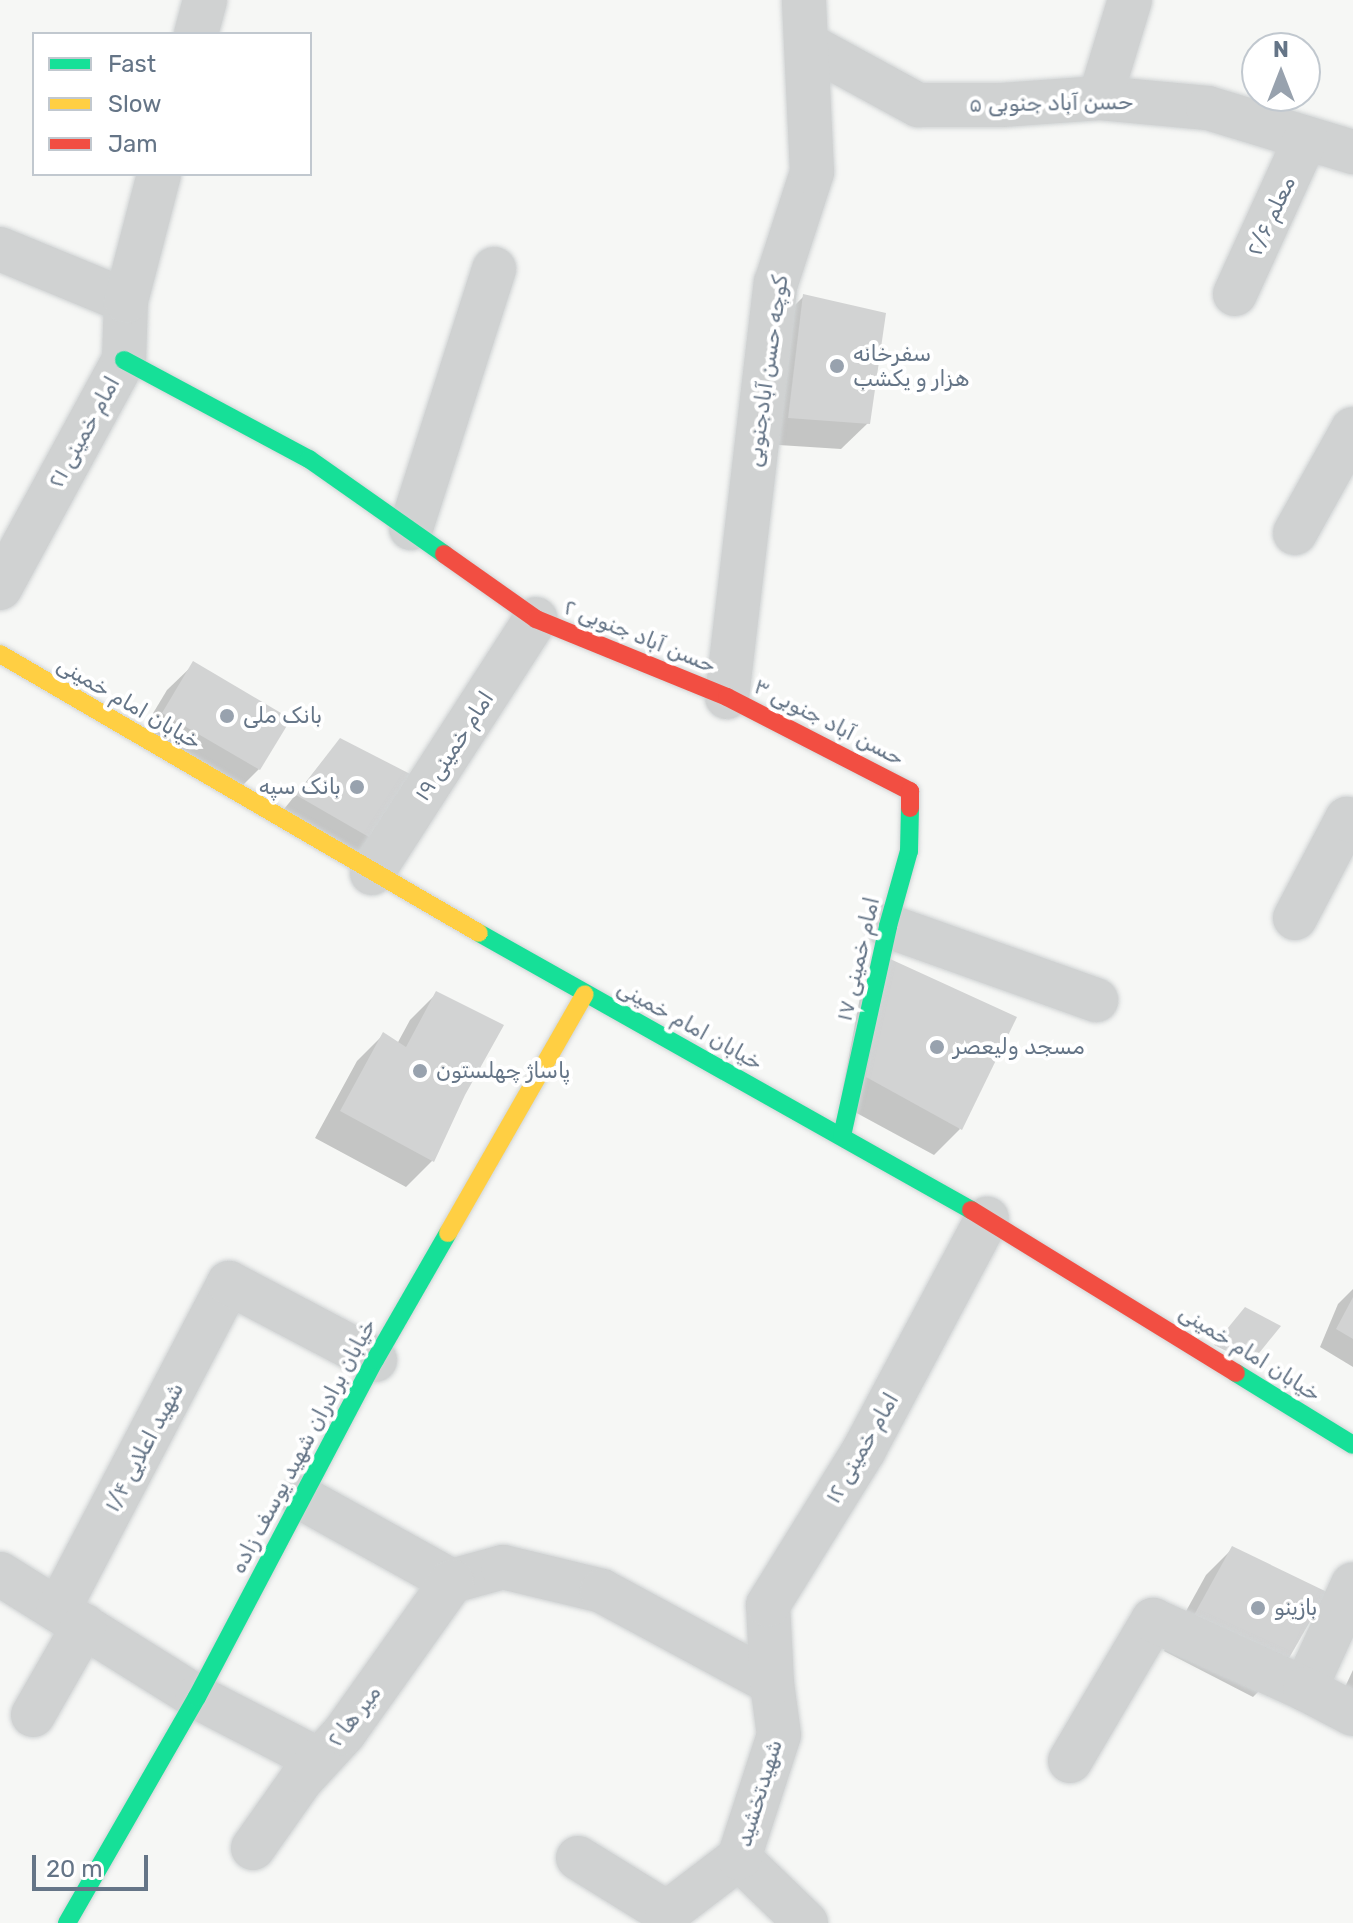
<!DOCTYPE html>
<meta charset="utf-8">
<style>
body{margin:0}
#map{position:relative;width:1353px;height:1923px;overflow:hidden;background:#f6f7f5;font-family:Rubik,"Noto Naskh Arabic",sans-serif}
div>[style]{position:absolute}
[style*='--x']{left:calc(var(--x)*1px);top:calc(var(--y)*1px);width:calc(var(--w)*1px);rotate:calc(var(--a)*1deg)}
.shadow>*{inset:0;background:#0003}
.building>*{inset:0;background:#d2d3d3}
.roads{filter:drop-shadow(0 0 2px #d1d4d5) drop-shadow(0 0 2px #d1d4d5)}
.street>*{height:44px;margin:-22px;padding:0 22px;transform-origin:22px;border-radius:22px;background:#d0d2d2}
.fast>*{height:18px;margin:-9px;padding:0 9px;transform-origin:9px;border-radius:9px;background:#16e098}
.slow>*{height:18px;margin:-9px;padding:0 9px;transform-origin:9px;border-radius:9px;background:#ffcf43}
.jam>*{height:18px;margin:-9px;padding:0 9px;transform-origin:9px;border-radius:9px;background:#f24e42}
.dots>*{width:22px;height:22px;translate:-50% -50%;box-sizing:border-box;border:4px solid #fff;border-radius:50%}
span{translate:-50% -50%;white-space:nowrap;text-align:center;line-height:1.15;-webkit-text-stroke:8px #fff;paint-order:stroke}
.street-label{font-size:22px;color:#657587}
.poi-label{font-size:22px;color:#657587}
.left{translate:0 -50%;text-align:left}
.right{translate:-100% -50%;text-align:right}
.legend{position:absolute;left:32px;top:32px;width:280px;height:144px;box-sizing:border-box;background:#fff;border:2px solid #c1c8cf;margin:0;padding:10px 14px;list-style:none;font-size:24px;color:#657587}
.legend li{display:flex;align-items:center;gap:16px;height:40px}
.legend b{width:40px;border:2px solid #c1c8cf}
.north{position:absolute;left:1241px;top:32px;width:80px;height:80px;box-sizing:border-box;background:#fff;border:2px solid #c1c8cf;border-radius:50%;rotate:0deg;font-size:22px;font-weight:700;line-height:32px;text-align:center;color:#657587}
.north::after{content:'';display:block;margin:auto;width:28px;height:36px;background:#98a2ae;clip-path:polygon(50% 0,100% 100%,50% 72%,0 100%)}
.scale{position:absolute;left:32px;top:1855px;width:116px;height:36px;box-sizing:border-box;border:4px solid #657587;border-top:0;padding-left:10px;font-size:24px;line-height:28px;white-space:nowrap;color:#657587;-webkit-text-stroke:6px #fff;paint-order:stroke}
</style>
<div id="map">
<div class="shadow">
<div style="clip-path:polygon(804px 296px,868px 423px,841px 449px,763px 444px,777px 323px)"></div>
<div style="clip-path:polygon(194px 664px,259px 769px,232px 796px,137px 740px,167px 690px)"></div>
<div style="clip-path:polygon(340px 740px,372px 839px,354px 857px,280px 814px)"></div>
<div style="clip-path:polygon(862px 987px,960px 1129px,934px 1155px,840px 1104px)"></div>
<div style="clip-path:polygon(437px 993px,463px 1094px,432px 1161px,406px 1187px,315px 1138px,357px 1061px,383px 1035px,397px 1044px,410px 1020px)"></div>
<div style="clip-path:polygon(1353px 1289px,1353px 1367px,1320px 1347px,1338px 1304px)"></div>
<div style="clip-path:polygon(1233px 1548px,1279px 1671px,1253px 1697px,1164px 1651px,1206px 1575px)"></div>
<div style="clip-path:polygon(1353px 1670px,1353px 1690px,1345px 1687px)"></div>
</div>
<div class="building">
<div style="clip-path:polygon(803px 294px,886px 313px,870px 424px,788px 418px)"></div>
<div style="clip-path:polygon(193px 661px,291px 719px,260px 770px,162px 713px)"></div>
<div style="clip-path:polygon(340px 738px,418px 778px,374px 840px,296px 795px)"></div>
<div style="clip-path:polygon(888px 958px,1017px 1017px,962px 1130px,866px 1077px)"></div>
<div style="clip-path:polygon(436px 991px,504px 1025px,465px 1095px,434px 1162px,340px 1111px,383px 1032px,406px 1047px)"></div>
<div style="clip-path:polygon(1353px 1297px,1353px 1339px,1336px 1329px)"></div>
<div style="clip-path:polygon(1245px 1307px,1281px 1326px,1251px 1363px,1214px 1345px)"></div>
<div style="clip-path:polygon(1232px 1546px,1327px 1592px,1281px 1672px,1189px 1624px)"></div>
</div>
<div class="roads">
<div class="street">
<div style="--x:196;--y:34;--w:35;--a:-75"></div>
<div style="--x:806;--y:44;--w:128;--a:28.6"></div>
<div style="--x:918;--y:105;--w:84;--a:0"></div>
<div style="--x:1002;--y:105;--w:98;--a:-4.1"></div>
<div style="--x:1100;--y:98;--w:108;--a:5.3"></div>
<div style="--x:1208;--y:108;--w:152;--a:16.9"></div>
<div style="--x:1100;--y:98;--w:102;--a:-73"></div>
<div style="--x:0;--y:249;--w:136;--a:22.4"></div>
<div style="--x:1235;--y:294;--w:171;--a:-65.5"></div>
<div style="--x:411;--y:528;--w:272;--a:-72.2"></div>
<div style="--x:1295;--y:533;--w:119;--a:-60.9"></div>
<div style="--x:0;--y:588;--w:260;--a:-61.5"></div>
<div style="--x:124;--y:360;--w:59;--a:-88.1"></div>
<div style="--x:126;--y:301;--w:131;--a:-75.4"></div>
<div style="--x:727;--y:697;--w:417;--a:-83.3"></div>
<div style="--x:776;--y:283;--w:117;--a:-72"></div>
<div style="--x:812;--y:172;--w:172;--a:-92.7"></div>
<div style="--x:372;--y:873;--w:302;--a:-57.2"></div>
<div style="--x:1295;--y:918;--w:112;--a:-62.3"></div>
<div style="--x:1347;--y:819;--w:6;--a:18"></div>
<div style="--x:888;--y:926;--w:221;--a:19.6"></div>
<div style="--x:302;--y:1498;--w:171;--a:29"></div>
<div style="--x:0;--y:1574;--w:232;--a:32"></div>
<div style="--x:197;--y:1697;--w:137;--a:27.3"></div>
<div style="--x:452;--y:1581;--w:53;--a:-15.4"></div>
<div style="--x:503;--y:1567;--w:102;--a:13.6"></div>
<div style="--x:602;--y:1591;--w:193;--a:28.4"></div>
<div style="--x:58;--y:1610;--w:369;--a:-62.4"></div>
<div style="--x:229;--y:1283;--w:165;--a:27.8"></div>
<div style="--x:1305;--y:1689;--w:115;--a:-65.4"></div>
<div style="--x:33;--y:1715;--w:103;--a:-60.2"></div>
<div style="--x:1070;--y:1761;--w:164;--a:-59.5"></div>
<div style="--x:1153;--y:1620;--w:167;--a:24.4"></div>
<div style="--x:1305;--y:1689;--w:54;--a:27.5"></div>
<div style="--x:253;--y:1848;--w:83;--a:-54.8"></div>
<div style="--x:301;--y:1780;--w:64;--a:-47.5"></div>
<div style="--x:344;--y:1733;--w:186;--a:-54.6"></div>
<div style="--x:578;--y:1858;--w:105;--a:31.7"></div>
<div style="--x:667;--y:1913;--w:91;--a:-37.4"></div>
<div style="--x:806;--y:1923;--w:93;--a:-135.9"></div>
<div style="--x:739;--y:1858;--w:129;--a:-72"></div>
<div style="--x:779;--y:1735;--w:52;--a:-97.7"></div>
<div style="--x:772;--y:1683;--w:78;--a:-92.9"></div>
<div style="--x:768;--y:1605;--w:182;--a:-58.2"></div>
<div style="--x:864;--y:1450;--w:262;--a:-62"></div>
</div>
<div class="fast">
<div style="--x:124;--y:360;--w:210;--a:28.2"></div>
<div style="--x:309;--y:459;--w:165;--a:35.1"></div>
<div style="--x:479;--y:933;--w:565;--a:29.38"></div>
<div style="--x:842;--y:1136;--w:215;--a:-77.6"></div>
<div style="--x:888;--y:926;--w:78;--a:-74.4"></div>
<div style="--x:909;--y:851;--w:43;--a:-88.7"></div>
<div style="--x:1236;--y:1373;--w:137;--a:31.6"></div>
<div style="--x:67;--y:1923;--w:261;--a:-60.1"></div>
<div style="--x:197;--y:1697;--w:381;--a:-62.2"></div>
<div style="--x:375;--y:1360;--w:146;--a:-60.1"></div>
</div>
<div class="slow">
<div style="--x:0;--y:654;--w:554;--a:30.22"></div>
<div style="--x:448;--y:1233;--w:275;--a:-60.2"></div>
</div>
<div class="jam">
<div style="--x:444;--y:554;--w:113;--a:35.2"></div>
<div style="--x:536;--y:619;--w:206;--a:22.2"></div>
<div style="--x:727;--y:697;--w:206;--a:27.2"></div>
<div style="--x:910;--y:791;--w:17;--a:90"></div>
<div style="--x:971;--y:1210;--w:311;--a:31.6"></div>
</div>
</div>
<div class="dots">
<div style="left:837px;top:366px;background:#98a2ae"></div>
<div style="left:227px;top:716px;background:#98a2ae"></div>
<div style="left:357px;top:787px;background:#98a2ae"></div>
<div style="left:937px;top:1047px;background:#98a2ae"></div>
<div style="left:420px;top:1071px;background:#98a2ae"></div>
<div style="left:1258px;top:1608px;background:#98a2ae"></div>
</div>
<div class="street-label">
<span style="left:1051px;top:103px;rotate:-1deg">حسن آباد جنوبی ۵</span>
<span style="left:1271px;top:216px;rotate:-65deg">معلم ۲/۶</span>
<span style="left:767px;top:371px;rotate:-82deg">کوچه حسن آبادجنوبی</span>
<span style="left:84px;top:432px;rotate:-61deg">امام خمینی ۲۱</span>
<span style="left:640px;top:636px;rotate:22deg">حسن آباد جنوبی ۲</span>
<span style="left:129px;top:703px;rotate:30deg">خیابان امام خمینی</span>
<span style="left:829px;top:722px;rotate:27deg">حسن آباد جنوبی ۳</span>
<span style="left:454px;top:746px;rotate:-57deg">امام خمینی ۱۹</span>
<span style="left:858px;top:959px;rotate:-77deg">امام خمینی ۱۷</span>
<span style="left:690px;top:1025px;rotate:29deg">خیابان امام خمینی</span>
<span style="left:1250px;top:1353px;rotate:32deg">خیابان امام خمینی</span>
<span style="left:303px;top:1446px;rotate:-62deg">خیابان برادران شهید یوسف زاده</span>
<span style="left:144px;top:1447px;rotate:-62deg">شهید اعلایی ۱/۴</span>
<span style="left:862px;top:1448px;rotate:-60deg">امام خمینی ۱۲</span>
<span style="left:354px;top:1716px;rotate:-52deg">میر ها ۲</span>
<span style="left:759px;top:1793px;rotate:-73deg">شهیدتخشید</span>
</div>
<div class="poi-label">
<span class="left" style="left:853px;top:366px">سفرخانه<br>هزار و یکشب</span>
<span class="left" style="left:243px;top:716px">بانک ملی</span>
<span class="right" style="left:341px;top:787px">بانک سپه</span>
<span class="left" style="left:953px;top:1047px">مسجد ولیعصر</span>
<span class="left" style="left:436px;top:1071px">پاساژ چهلستون</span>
<span class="left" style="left:1274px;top:1608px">بازینو</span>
</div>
<ul class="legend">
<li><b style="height:10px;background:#16e098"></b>Fast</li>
<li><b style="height:10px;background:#ffcf43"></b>Slow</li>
<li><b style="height:10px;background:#f24e42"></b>Jam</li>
</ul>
<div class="north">N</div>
<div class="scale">20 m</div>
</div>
